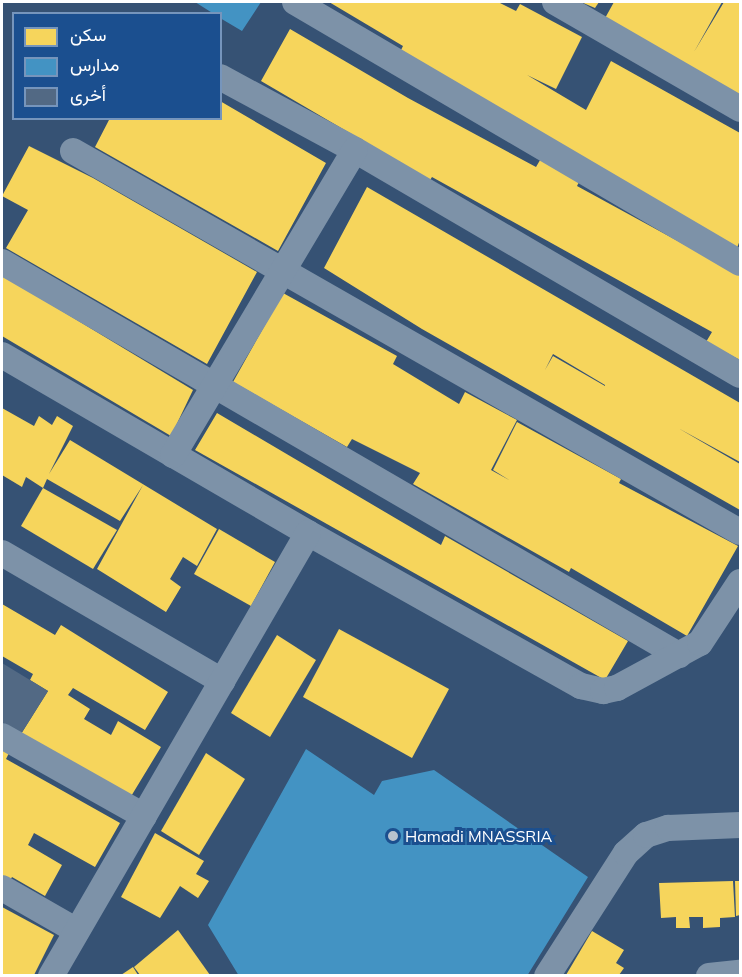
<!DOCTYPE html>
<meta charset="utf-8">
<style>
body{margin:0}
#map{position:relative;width:742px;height:977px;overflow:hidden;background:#365274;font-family:Mulish,Vazirmatn,sans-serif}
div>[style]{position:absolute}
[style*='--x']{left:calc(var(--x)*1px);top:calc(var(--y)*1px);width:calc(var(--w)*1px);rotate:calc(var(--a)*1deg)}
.homes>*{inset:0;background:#f6d55c}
.schools>*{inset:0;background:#4393c3}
.building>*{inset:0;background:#526984}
.minor>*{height:26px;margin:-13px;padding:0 13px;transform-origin:13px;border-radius:13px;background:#7d92a8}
.dots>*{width:16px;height:16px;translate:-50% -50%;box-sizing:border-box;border:3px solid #1b4f8f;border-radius:50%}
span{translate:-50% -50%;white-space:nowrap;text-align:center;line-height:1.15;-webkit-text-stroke:6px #1b4f8f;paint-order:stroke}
.poi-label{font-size:16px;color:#fff}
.left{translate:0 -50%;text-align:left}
.frame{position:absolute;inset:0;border:3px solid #fff;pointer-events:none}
.legend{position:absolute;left:12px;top:12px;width:210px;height:108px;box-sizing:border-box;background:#1b4f8f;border:2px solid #7695bc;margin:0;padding:8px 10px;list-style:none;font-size:18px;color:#fff}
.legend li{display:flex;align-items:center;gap:12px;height:30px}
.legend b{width:30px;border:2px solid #7695bc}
</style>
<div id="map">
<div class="homes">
<div style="clip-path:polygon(329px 2px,498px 2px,516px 11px,520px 4px,582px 37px,556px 89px,527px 75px,586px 110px,611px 61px,740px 133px,740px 240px,737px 248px,400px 52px,403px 46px)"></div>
<div style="clip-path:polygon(581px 2px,599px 2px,595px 8px)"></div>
<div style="clip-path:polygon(614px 2px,722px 2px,694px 52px,724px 2px,740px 2px,740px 97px,604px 20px)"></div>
<div style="clip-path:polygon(290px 29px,408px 98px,536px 167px,543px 155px,581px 178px,577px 186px,740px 275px,740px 360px,706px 342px,712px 332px,432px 177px,430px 180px,261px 81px)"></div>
<div style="clip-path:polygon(220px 101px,326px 163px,278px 251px,95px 147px,110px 118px,220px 118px)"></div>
<div style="clip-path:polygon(29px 146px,93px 178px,257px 272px,207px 364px,6px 248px,28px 210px,2px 196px)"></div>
<div style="clip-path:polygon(evenodd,367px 187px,740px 403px,740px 462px,678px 428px,740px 464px,740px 510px,422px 329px,324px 268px,367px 187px,553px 354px,605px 385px,605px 386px,553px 356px,545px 370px,553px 354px)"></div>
<div style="clip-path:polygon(2px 275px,193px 390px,171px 436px,2px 336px)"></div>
<div style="clip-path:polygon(283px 293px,397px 356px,393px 364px,459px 404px,465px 392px,517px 420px,491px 470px,511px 481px,493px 470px,517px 422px,621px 479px,619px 483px,738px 546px,687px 636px,571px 568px,569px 572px,413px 484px,420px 473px,352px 439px,347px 447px,233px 382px)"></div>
<div style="clip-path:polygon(2px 408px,34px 426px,39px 416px,52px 425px,57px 416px,73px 426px,49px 474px,70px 440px,217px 529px,197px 566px,183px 557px,170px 579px,181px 587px,166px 612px,97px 569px,143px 485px,120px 521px,47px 479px,43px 488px,26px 477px,22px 487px,2px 475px)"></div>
<div style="clip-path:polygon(217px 413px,441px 545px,445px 536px,628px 641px,605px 680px,195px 450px)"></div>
<div style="clip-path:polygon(43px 488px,117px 530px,93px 569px,21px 526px)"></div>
<div style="clip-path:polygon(219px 529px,275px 562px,251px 606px,194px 574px)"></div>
<div style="clip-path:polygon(2px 604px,55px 635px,61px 625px,168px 692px,145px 730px,73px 688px,68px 695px,90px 709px,84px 719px,111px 735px,118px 721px,161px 747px,130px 798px,21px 734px,48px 691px,30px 680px,33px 674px,2px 656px)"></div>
<div style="clip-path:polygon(339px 629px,449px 689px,412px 758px,303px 697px)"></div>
<div style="clip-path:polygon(277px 635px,316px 660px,270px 737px,231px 713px)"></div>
<div style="clip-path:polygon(2px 746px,10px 751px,6px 759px,120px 823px,95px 867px,34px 833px,28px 845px,62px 865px,45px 896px,12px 877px,9px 882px,2px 877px)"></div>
<div style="clip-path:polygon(206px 753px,245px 779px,199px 855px,161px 831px)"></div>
<div style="clip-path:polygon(155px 833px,204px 861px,196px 874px,209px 881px,198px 898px,180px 886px,160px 918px,121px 897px)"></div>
<div style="clip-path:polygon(733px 881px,735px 917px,720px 918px,720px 927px,703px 928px,703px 917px,689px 917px,690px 928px,676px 928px,676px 917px,661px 918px,659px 883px)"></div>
<div style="clip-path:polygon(735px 881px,740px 881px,740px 915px,736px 916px)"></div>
<div style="clip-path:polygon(2px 907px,54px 935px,34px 975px,2px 975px)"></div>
<div style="clip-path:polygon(178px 930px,210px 975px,140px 975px,134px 967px)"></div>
<div style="clip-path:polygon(592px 931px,624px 950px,616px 963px,624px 968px,619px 975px,566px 975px)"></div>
<div style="clip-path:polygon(133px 967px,138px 975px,121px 975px)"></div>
</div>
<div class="schools">
<div style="clip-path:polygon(195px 2px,261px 2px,242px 31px,220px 18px,220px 14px,214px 14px)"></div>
<div style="clip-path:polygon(306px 749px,374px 795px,382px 781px,434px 770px,588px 877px,527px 976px,239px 976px,208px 925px)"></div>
</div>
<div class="building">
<div style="clip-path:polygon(2px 663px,48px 691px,21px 734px,2px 722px)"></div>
</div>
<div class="minor">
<div style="--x:295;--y:2;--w:516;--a:30.39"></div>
<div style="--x:555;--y:2;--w:214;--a:30"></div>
<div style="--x:220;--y:77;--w:153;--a:28.4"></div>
<div style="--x:355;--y:150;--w:446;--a:30.3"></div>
<div style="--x:73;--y:151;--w:768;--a:29.74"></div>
<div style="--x:2;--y:262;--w:783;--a:30.14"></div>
<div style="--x:2;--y:355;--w:354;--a:30.2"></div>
<div style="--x:308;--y:533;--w:313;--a:29.3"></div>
<div style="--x:581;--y:686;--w:23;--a:13"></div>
<div style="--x:603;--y:691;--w:14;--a:-12"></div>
<div style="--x:617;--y:688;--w:94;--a:-28.5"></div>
<div style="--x:700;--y:643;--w:73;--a:-56.7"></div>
<div style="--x:173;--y:455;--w:355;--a:-59.2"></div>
<div style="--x:2;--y:553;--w:255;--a:30.2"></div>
<div style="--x:2;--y:736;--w:163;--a:29.4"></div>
<div style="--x:2;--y:888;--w:86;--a:29.8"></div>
<div style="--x:51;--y:976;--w:512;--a:-59.88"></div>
<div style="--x:547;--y:976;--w:146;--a:-57.3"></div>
<div style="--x:626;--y:853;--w:27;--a:-42"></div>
<div style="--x:646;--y:835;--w:23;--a:-18"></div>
<div style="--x:668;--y:828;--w:72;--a:-2.4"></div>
<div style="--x:709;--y:976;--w:31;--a:-6"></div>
</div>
<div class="dots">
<div style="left:393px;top:836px;background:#b9c2ce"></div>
</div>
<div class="poi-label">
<span class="left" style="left:405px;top:836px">Hamadi MNASSRIA</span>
</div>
<div class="frame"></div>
<ul class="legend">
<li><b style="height:16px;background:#f6d55c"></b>سكن</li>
<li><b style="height:16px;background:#4393c3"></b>مدارس</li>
<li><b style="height:16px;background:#526984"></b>أخرى</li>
</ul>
</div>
